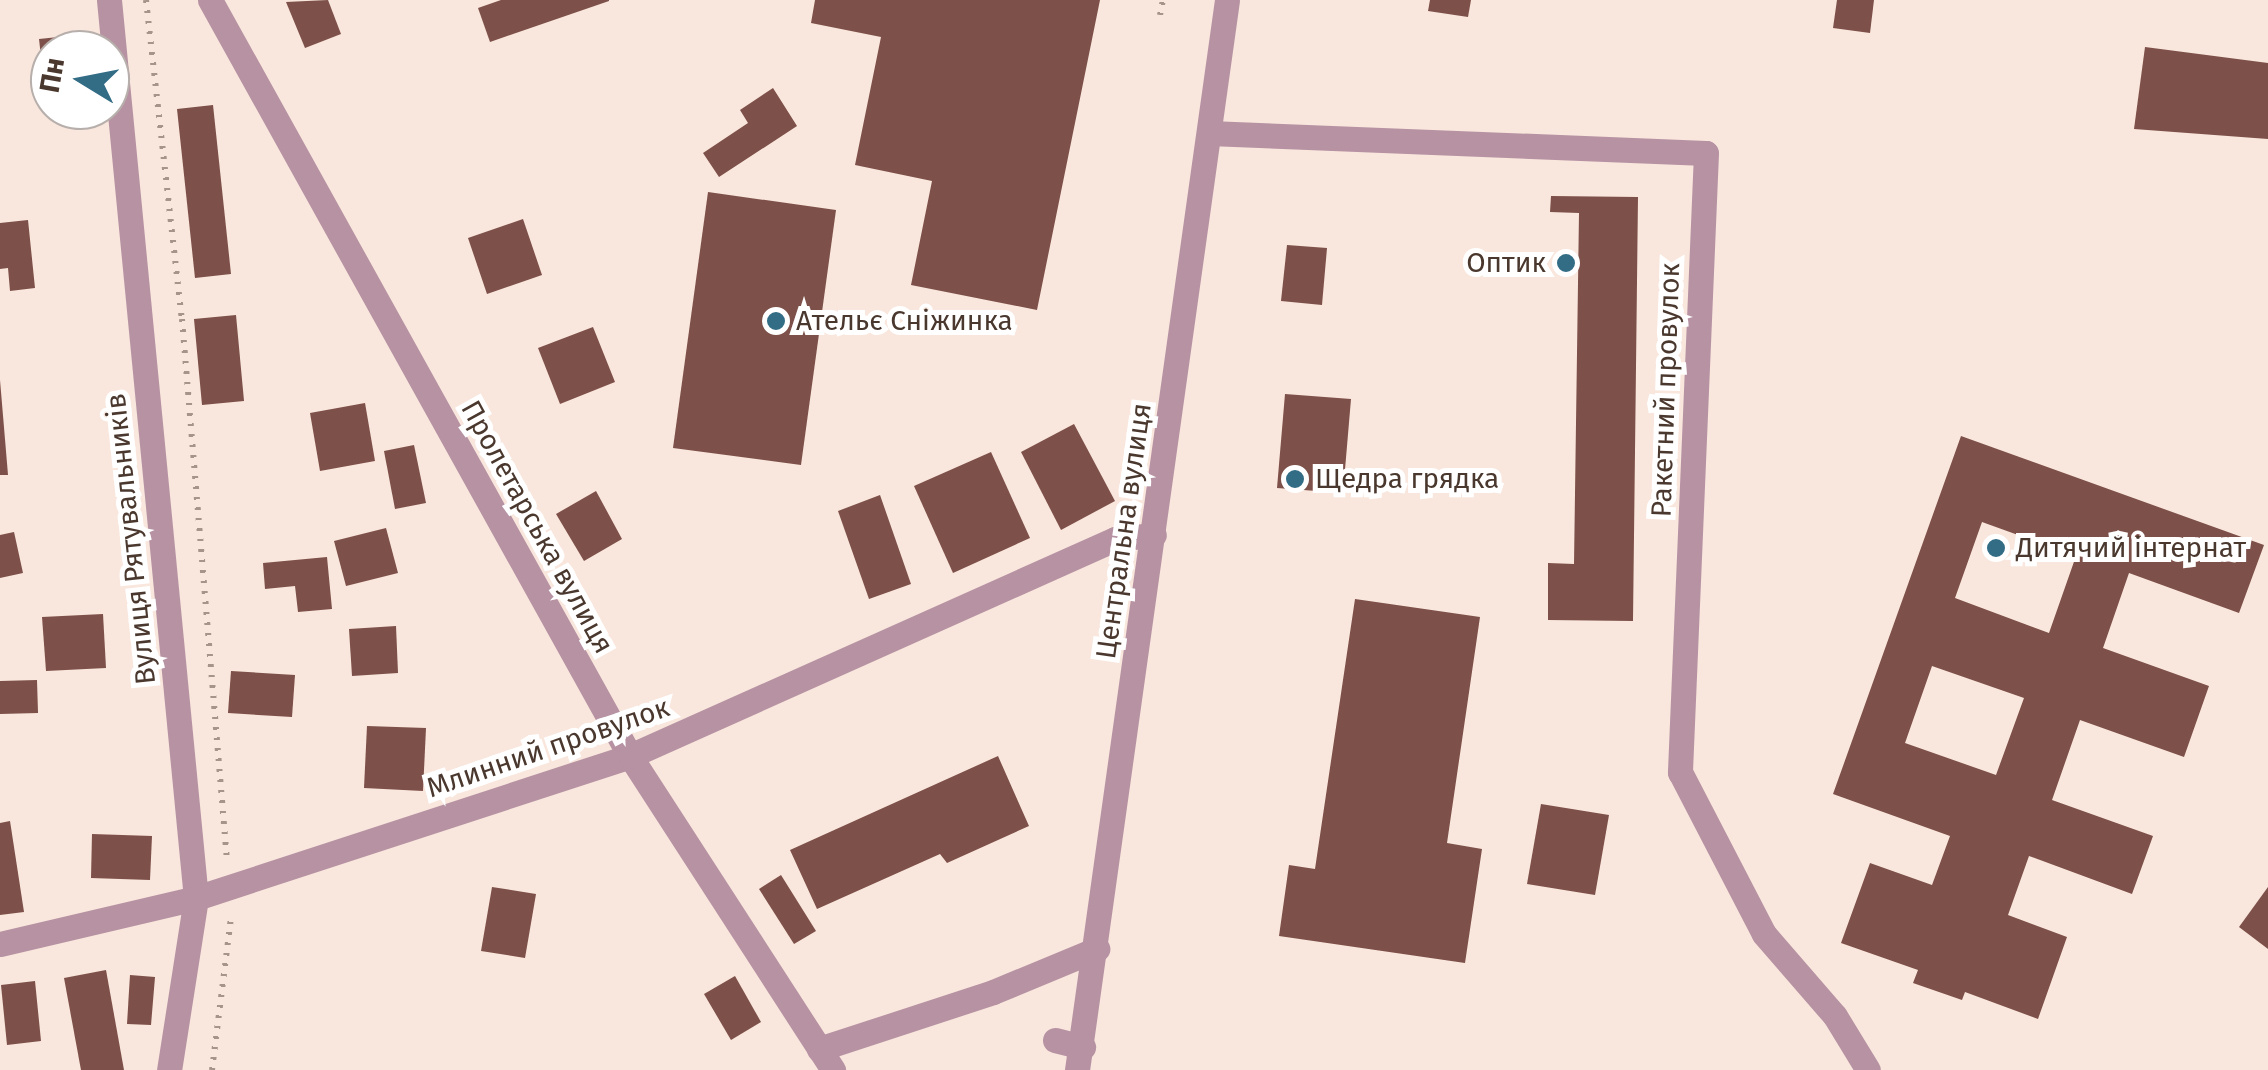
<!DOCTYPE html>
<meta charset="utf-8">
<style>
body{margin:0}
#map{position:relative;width:2268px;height:1070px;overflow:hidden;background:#f9e6dc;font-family:"Fira Sans",sans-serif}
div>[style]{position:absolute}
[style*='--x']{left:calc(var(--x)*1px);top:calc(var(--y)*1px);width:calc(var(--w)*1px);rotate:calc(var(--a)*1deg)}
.building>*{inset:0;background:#7d5049}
.path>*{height:6px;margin-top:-3px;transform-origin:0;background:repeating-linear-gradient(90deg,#a69389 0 2.5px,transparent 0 10.5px)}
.minor>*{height:25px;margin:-12.5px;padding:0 12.5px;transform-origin:12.5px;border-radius:12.5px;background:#b692a3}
.dots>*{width:28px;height:28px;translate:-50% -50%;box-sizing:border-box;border:5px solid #fff;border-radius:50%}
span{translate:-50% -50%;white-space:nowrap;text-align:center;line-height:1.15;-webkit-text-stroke:10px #fff;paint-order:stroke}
.poi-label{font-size:28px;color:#4a382e}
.right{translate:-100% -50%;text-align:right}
.left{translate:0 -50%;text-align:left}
.street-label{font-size:28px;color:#4a382e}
.north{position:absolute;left:30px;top:30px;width:100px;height:100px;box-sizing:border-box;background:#fff;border:2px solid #b7afab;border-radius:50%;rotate:280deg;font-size:28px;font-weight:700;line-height:40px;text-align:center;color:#4a382e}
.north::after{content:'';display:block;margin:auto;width:35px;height:45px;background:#326c85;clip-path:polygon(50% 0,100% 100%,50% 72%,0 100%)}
</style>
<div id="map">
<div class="building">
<div style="clip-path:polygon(328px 0,341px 34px,305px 48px,286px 2px)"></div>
<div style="clip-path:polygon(501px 0,609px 0,609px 1px,490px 42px,478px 8px)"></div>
<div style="clip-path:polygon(815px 0,1100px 0,1037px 310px,911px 285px,932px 181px,855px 165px,881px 37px,811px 23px)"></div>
<div style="clip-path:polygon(1430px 0,1471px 0,1468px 17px,1428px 11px)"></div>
<div style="clip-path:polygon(1837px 0,1874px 0,1870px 33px,1833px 28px)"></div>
<div style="clip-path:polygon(78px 35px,80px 50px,50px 50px,50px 84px,44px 84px,39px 39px)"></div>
<div style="clip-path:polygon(2145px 47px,2268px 63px,2268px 139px,2134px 129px)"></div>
<div style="clip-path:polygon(773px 88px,797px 126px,719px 177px,703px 153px,748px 123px,740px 110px)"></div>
<div style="clip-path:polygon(213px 105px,231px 274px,195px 278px,177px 109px)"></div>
<div style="clip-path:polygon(708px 192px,836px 210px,801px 465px,673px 448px)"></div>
<div style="clip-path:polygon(1551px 196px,1638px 197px,1633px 621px,1548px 620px,1548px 563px,1574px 564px,1579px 213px,1550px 212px)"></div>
<div style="clip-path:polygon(523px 219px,542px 275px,487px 294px,468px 238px)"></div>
<div style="clip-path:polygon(28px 220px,35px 288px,10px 291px,8px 268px,0 269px,0 223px)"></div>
<div style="clip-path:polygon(1287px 245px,1327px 248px,1322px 305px,1281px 301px)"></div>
<div style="clip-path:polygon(236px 315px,244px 401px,202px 405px,194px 319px)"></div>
<div style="clip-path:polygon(593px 327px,615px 382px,560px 404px,538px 348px)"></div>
<div style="clip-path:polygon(0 380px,8px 475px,0 475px)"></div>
<div style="clip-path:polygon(1285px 394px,1351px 399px,1343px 493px,1277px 488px)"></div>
<div style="clip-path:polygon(365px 403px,375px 461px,320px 471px,310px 413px)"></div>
<div style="clip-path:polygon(1074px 424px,1115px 501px,1061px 530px,1021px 452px)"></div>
<div style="clip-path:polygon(evenodd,1961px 436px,2264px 545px,2239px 613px,2129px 573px,2103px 648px,2209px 686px,2184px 757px,2080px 720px,2052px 800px,2153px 836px,2132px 894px,2029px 856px,2008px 915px,2067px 937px,2038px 1019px,1965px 992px,1962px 1000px,1913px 983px,1918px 970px,1841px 943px,1870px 863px,1932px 885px,1950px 836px,1833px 794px,1961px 436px,1982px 522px,2076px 556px,2049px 633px,1955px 598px,1982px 522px,1961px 436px,1932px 666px,2024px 698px,1996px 775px,1905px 743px,1932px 666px)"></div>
<div style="clip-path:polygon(414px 445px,426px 503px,395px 509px,384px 451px)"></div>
<div style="clip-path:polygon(991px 452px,1030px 538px,953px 573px,914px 486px)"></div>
<div style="clip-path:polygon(596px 491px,622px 539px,584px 561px,556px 514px)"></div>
<div style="clip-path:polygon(880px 495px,911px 584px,869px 599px,838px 511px)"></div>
<div style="clip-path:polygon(386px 528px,398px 573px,346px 586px,334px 541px)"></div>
<div style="clip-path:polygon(14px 532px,23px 573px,0 578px,0 535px)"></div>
<div style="clip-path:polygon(327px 557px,332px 609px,298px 612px,295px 586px,265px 589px,263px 563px)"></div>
<div style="clip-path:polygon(1355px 599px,1480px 617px,1447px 843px,1482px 849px,1465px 963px,1279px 936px,1289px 865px,1315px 869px)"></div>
<div style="clip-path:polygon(103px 614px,106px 668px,46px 671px,42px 617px)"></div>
<div style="clip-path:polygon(396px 626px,398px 673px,352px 676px,349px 629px)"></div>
<div style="clip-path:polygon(231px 671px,295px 675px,292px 717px,228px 713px)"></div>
<div style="clip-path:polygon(37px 680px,38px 713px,0 714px,0 681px)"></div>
<div style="clip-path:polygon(367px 726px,426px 728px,423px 791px,364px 788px)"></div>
<div style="clip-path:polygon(998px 756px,1029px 826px,947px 863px,940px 854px,817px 909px,790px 850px)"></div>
<div style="clip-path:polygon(1541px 804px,1609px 815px,1595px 895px,1527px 884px)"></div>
<div style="clip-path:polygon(10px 821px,24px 912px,0 915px,0 823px)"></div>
<div style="clip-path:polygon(92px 834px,152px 836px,150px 880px,91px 878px)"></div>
<div style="clip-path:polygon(781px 875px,816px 931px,794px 944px,759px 889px)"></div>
<div style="clip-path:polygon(492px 887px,536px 894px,525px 958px,481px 951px)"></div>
<div style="clip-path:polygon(2268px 887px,2268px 949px,2239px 927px)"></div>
<div style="clip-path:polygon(106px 970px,124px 1070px,81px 1070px,64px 978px)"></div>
<div style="clip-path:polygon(130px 975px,155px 977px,151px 1025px,127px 1024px)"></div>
<div style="clip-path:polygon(735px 976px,761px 1022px,731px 1040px,704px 994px)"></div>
<div style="clip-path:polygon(35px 981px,41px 1041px,7px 1045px,1px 985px)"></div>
</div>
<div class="path">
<div style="--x:146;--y:0;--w:321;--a:83.6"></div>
<div style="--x:182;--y:319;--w:543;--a:85.25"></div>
<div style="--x:1160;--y:15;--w:15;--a:-79"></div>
<div style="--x:212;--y:1070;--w:154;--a:-82.9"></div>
</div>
<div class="minor">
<div style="--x:109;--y:0;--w:902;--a:84.47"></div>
<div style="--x:196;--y:898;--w:174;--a:98.9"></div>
<div style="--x:210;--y:0;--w:865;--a:60.95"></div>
<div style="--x:630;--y:756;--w:374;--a:57.1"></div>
<div style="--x:1209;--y:133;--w:497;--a:2.3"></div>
<div style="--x:1706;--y:153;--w:620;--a:92.41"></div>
<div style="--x:1680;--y:772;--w:182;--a:62.6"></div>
<div style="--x:1764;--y:934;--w:108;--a:49.1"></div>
<div style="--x:1835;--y:1016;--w:63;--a:58.6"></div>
<div style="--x:0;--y:944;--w:201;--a:-13.2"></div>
<div style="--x:196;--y:898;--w:457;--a:-18.1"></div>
<div style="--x:630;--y:756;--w:531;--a:-24.1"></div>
<div style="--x:1115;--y:539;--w:39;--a:-6"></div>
<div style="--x:1055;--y:1040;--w:29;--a:14"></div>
<div style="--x:819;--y:1049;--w:183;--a:-18.1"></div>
<div style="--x:993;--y:992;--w:113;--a:-22.5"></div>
<div style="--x:1077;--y:1070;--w:1080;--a:-82.02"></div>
</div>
<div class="dots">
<div style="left:1566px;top:263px;background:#326c85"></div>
<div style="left:776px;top:321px;background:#326c85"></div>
<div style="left:1295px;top:479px;background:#326c85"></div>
<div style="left:1996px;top:548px;background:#326c85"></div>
</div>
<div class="poi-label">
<span class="right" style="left:1546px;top:263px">Оптик</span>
<span class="left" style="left:796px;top:321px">Ательє Сніжинка</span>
<span class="left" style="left:1315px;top:479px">Щедра грядка</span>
<span class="left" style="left:2016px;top:548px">Дитячий інтернат</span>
</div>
<div class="street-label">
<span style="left:1666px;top:390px;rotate:-88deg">Ракетний провулок</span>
<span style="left:537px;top:527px;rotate:61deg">Пролетарська вулиця</span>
<span style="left:1124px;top:531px;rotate:-82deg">Центральна вулиця</span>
<span style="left:131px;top:539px;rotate:-96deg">Вулиця Рятувальників</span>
<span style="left:548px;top:748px;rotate:-19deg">Млинний провулок</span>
</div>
<div class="north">Пн</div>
</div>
